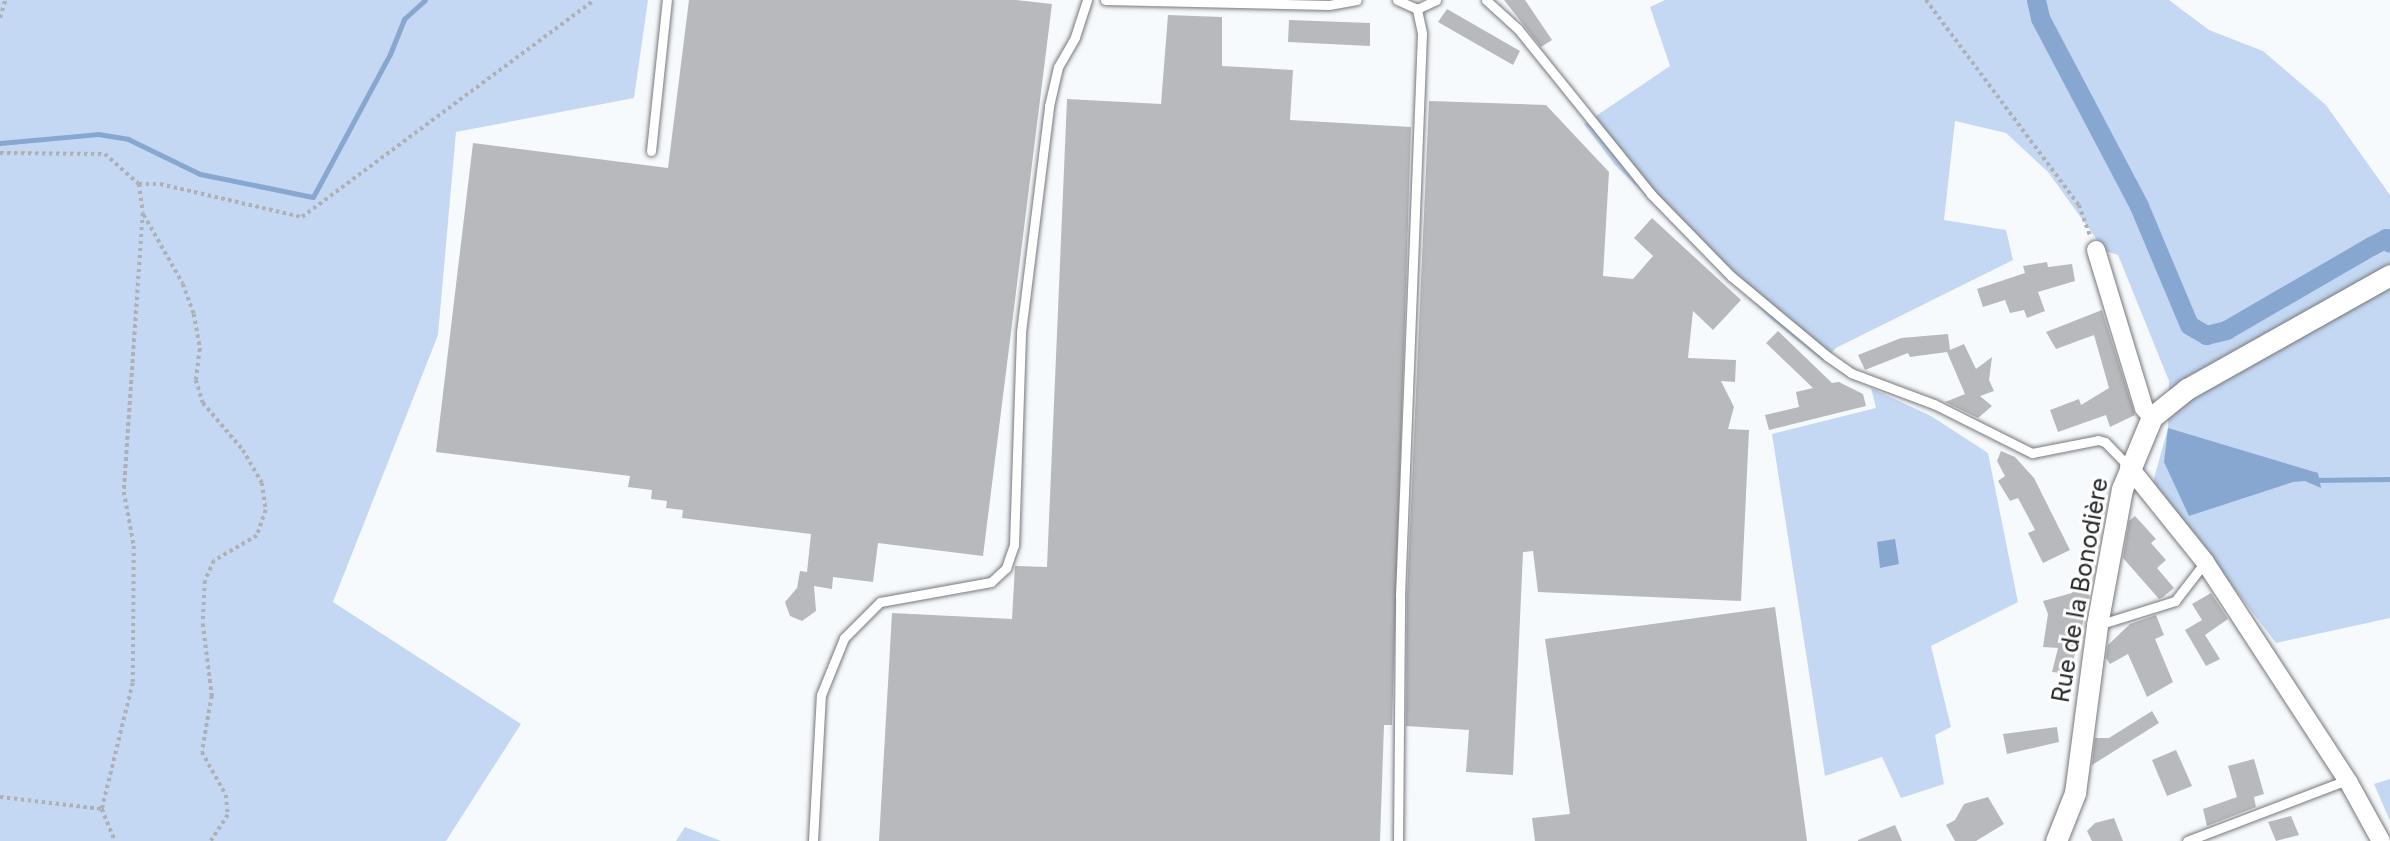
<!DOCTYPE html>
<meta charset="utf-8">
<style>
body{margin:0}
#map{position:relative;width:2390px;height:841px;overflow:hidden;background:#f7fafd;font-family:Inter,sans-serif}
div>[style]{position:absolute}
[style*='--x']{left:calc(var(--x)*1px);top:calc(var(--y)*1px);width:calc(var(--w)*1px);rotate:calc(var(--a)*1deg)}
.green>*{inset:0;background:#c4d8f3}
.water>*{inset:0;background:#88a7d0}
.stream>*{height:5px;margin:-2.5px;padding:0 2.5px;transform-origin:2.5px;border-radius:2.5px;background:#88a7d0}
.canal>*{height:19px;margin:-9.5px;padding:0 9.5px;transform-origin:9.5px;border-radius:9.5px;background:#88a7d0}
.building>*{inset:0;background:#b7b9bc}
.path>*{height:3.5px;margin-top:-1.75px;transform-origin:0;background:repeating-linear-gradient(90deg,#aeb0b3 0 3.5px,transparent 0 7px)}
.roads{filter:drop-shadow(0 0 2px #76787b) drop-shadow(0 0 2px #76787b)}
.service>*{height:9px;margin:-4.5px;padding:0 4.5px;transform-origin:4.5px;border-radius:4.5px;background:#fff}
.minor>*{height:18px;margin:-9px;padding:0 9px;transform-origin:9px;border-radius:9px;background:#fff}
.tertiary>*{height:21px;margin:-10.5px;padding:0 10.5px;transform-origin:10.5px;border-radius:10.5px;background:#fff}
span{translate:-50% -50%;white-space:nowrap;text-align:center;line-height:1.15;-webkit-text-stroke:6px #fff;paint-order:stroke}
.street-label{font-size:24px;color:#272829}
</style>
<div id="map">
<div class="green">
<div style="clip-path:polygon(0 0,648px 0,634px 98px,456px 132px,438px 335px,333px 602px,521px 724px,446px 841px,0 841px)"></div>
<div style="clip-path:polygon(1665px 0,2169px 0,2209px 30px,2263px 51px,2326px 105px,2390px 195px,2390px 618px,2276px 643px,2153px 482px,2168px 428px,2169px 381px,2118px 255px,2105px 251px,2048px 172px,2006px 133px,1955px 121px,1944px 220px,2006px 230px,2013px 260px,1836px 348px,1823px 361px,1771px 319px,1615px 165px,1584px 124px,1670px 66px,1650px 7px)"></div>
<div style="clip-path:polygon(1871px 388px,1931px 416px,1988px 453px,2018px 602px,1931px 646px,1951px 727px,1935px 735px,1944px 784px,1901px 798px,1882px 757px,1825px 776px,1772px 434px,1876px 408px)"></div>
<div style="clip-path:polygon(2390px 779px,2390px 821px,2374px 784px)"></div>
<div style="clip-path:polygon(685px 827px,721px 841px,676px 841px)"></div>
</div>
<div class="water">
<div style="clip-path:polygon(2168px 428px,2318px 473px,2321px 488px,2305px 481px,2293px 482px,2189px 516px,2164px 462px)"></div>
<div style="clip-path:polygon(1895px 539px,1899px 564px,1880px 568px,1877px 542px)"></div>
</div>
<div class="stream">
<div style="--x:0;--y:143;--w:98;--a:-5.2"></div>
<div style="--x:98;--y:134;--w:30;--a:9"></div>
<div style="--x:128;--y:139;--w:80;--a:25.9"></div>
<div style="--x:200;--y:174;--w:115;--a:11.5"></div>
<div style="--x:313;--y:197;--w:162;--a:-61.7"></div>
<div style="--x:390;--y:54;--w:38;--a:-68"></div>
<div style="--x:404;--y:19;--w:28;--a:-42"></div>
<div style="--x:2314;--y:480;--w:76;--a:-0.8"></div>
</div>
<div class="canal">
<div style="--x:2036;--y:0;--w:18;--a:77"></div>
<div style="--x:2040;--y:18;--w:212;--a:62.2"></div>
<div style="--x:2139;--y:206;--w:129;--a:67.2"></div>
<div style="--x:2189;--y:325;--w:20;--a:30"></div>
<div style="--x:2206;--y:335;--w:21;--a:-14"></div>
<div style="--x:2226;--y:330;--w:168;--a:-30.1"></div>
<div style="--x:2371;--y:246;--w:17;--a:-28"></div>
<div style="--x:2386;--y:238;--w:6;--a:51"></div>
</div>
<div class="building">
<div style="clip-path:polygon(689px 0,1016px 0,1052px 4px,983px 556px,878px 543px,873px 582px,833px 577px,832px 589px,814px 586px,816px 611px,802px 621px,790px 616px,785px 602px,797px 588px,800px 571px,807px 572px,811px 534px,682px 518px,683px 510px,666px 508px,667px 501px,651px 499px,652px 490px,628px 487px,630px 476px,436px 452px,473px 143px,668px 168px)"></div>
<div style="clip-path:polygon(1504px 0,1525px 0,1552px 40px,1541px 47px)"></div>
<div style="clip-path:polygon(1447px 9px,1520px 51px,1513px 65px,1438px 22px)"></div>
<div style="clip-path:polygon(1168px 15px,1222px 17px,1222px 66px,1293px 70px,1290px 120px,1411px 127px,1392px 725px,1384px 725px,1380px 841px,879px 841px,892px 613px,1012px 619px,1015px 566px,1047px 567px,1067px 99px,1161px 104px)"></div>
<div style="clip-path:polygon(1289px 20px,1370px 23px,1370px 46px,1288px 42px)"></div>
<div style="clip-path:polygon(1429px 101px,1546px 105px,1609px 172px,1603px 276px,1633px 279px,1653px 256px,1634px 238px,1652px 218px,1741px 300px,1713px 330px,1693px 311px,1688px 358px,1736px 360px,1735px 382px,1721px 381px,1734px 407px,1728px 429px,1749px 430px,1741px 601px,1538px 592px,1533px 551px,1523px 552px,1513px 775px,1466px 772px,1469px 730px,1406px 726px,1407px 596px)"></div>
<div style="clip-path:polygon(2047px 262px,2048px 267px,2072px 264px,2075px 281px,2038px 292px,2045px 311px,2027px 318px,2024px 310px,2010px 313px,2005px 300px,1983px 307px,1977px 289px,2025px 273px,2023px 266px)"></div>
<div style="clip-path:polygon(2102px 310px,2135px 415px,2110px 427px,2106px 415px,2058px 432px,2050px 410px,2079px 399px,2081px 405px,2109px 388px,2094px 335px,2056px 349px,2046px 332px)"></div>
<div style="clip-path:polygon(1778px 331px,1832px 383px,1839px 382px,1863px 394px,1866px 406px,1769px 430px,1765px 415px,1799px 407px,1796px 392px,1813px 388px,1766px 343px)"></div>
<div style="clip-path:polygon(1948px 334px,1950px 350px,1964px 344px,1976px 369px,1992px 357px,1989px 380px,1994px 391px,1980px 396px,1992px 406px,1978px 418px,1945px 402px,1965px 394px,1947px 352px,1910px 357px,1908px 353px,1865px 370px,1858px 355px,1901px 338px)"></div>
<div style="clip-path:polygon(2001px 451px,2015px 457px,2034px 478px,2070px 550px,2043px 563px,2028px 533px,2035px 530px,2018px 498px,2010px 501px,1998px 481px,2005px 476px,1997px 461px)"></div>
<div style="clip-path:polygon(2135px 516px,2156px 539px,2151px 543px,2166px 560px,2157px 568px,2174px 588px,2163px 597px,2159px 599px,2123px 558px,2129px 521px)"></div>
<div style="clip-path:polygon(2074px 582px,2091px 585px,2088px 602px,2070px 674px,2052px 672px,2058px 648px,2043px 647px,2048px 614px,2043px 601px,2072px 593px)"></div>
<div style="clip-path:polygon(2211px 593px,2228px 619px,2205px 635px,2220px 659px,2206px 666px,2185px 630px,2202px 620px,2192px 604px)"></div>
<div style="clip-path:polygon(1775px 607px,1807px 841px,1535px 841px,1532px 818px,1570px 814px,1545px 639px)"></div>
<div style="clip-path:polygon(2156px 615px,2164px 635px,2155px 639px,2173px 682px,2147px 697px,2128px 654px,2110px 664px,2106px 658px,2108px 645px,2130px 624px)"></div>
<div style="clip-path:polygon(2152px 711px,2159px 723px,2092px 765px,2095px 738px,2109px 738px)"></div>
<div style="clip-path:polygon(2057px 727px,2059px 742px,2007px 754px,2003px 734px)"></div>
<div style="clip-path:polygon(2176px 750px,2192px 786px,2167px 796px,2152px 760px)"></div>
<div style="clip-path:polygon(2254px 759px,2264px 794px,2254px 797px,2256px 807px,2207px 826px,2203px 809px,2237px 797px,2228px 766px)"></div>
<div style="clip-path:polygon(1988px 797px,2004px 824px,1976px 841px,1955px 841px,1946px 825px,1955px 820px,1964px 804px)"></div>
<div style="clip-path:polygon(2291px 816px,2299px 835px,2276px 841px,2268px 822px)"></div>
<div style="clip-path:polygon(2114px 818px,2123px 841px,2092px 841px,2087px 831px,2095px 823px)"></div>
<div style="clip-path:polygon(1895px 825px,1902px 841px,1858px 841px,1858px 840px)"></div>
</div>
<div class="path">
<div style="--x:1926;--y:0;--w:256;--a:53.3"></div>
<div style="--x:2079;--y:205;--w:33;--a:70"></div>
<div style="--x:0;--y:18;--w:19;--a:-74"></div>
<div style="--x:0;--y:153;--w:105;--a:0.5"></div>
<div style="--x:105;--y:154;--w:45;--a:41.4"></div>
<div style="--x:139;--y:184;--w:29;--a:82"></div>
<div style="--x:143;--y:213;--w:280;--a:93.9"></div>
<div style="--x:124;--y:492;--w:55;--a:79.5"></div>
<div style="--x:134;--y:546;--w:137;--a:90.4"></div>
<div style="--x:133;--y:683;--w:130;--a:103.8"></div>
<div style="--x:102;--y:809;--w:35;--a:68"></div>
<div style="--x:139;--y:184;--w:21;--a:0"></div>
<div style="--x:160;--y:184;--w:146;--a:13.1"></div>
<div style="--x:302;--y:217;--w:364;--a:-36.6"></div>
<div style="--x:144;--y:215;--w:79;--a:60.5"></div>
<div style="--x:183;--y:284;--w:32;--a:70"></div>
<div style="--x:194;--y:314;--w:36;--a:80"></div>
<div style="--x:200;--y:349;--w:31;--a:97"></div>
<div style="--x:196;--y:380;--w:24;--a:73"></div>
<div style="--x:203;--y:403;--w:62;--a:49.6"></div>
<div style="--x:243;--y:450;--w:38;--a:60"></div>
<div style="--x:262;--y:483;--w:27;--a:82"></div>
<div style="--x:266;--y:510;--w:28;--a:109"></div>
<div style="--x:257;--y:536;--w:50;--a:149.8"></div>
<div style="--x:214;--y:561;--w:22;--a:114"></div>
<div style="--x:205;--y:581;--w:43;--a:92.7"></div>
<div style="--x:203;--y:624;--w:73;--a:82.9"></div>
<div style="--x:212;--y:696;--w:57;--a:100.1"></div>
<div style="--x:202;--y:752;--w:49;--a:60.8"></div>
<div style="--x:226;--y:795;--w:20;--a:84"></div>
<div style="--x:228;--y:815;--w:31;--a:123"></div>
<div style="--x:0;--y:797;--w:103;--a:6.7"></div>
</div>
<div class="roads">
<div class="service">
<div style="--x:1105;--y:0;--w:224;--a:1.3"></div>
<div style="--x:1329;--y:5;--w:28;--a:-10"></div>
<div style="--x:1397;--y:0;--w:22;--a:24"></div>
<div style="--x:1417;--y:9;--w:21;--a:-25"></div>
<div style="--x:1486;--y:0;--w:43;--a:42.2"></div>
<div style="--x:1518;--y:29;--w:212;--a:51.1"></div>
<div style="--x:1651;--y:194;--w:115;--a:45.7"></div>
<div style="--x:1731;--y:276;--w:125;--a:39.8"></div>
<div style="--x:1827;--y:356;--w:29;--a:35"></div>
<div style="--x:1851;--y:373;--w:89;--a:20.5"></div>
<div style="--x:1934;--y:404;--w:110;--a:26.6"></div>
<div style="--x:2032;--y:453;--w:67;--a:-11.1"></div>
<div style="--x:2098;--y:440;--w:7;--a:16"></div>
<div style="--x:2105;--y:442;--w:35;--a:46"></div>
<div style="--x:651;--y:151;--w:152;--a:-84"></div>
<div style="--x:2098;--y:625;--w:81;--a:-17.3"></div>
<div style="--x:2175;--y:601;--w:49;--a:-52.4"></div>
<div style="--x:813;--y:841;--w:146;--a:-86.9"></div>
<div style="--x:821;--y:695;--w:61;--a:-68"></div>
<div style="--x:844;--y:638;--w:51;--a:-45"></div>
<div style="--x:880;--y:602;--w:113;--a:-10.2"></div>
<div style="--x:991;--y:582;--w:21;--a:-43"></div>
<div style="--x:1006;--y:568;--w:24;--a:-71"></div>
<div style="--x:1014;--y:545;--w:213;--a:-88.1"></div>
<div style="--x:1021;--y:332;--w:228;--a:-82.9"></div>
<div style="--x:1049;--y:106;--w:40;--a:-77"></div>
<div style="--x:1058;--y:67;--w:34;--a:-60"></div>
<div style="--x:1075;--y:37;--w:39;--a:-72"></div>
<div style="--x:1398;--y:841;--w:245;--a:-89.5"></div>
<div style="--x:1400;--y:596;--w:563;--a:-87.76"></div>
<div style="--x:1422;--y:33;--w:25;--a:-102"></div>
<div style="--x:2187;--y:841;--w:171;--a:-20.9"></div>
</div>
<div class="minor">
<div style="--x:2096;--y:250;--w:165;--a:73.1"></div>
<div style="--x:2144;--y:408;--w:12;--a:48"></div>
<div style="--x:2129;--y:467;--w:122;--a:51.3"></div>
<div style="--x:2205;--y:562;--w:264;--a:56.9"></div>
<div style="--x:2349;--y:783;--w:66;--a:61.1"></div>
</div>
<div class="tertiary">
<div style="--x:2056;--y:841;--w:52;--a:-68.4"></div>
<div style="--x:2075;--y:793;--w:169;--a:-82.5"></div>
<div style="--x:2097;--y:625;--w:138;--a:-79.6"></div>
<div style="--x:2122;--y:489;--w:78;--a:-67.4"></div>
<div style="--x:2152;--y:417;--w:45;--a:-38.7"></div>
<div style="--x:2187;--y:389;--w:233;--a:-29.3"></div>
</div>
</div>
<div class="street-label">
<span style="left:2080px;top:590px;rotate:-80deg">Rue de la Bonodière</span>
</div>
</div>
